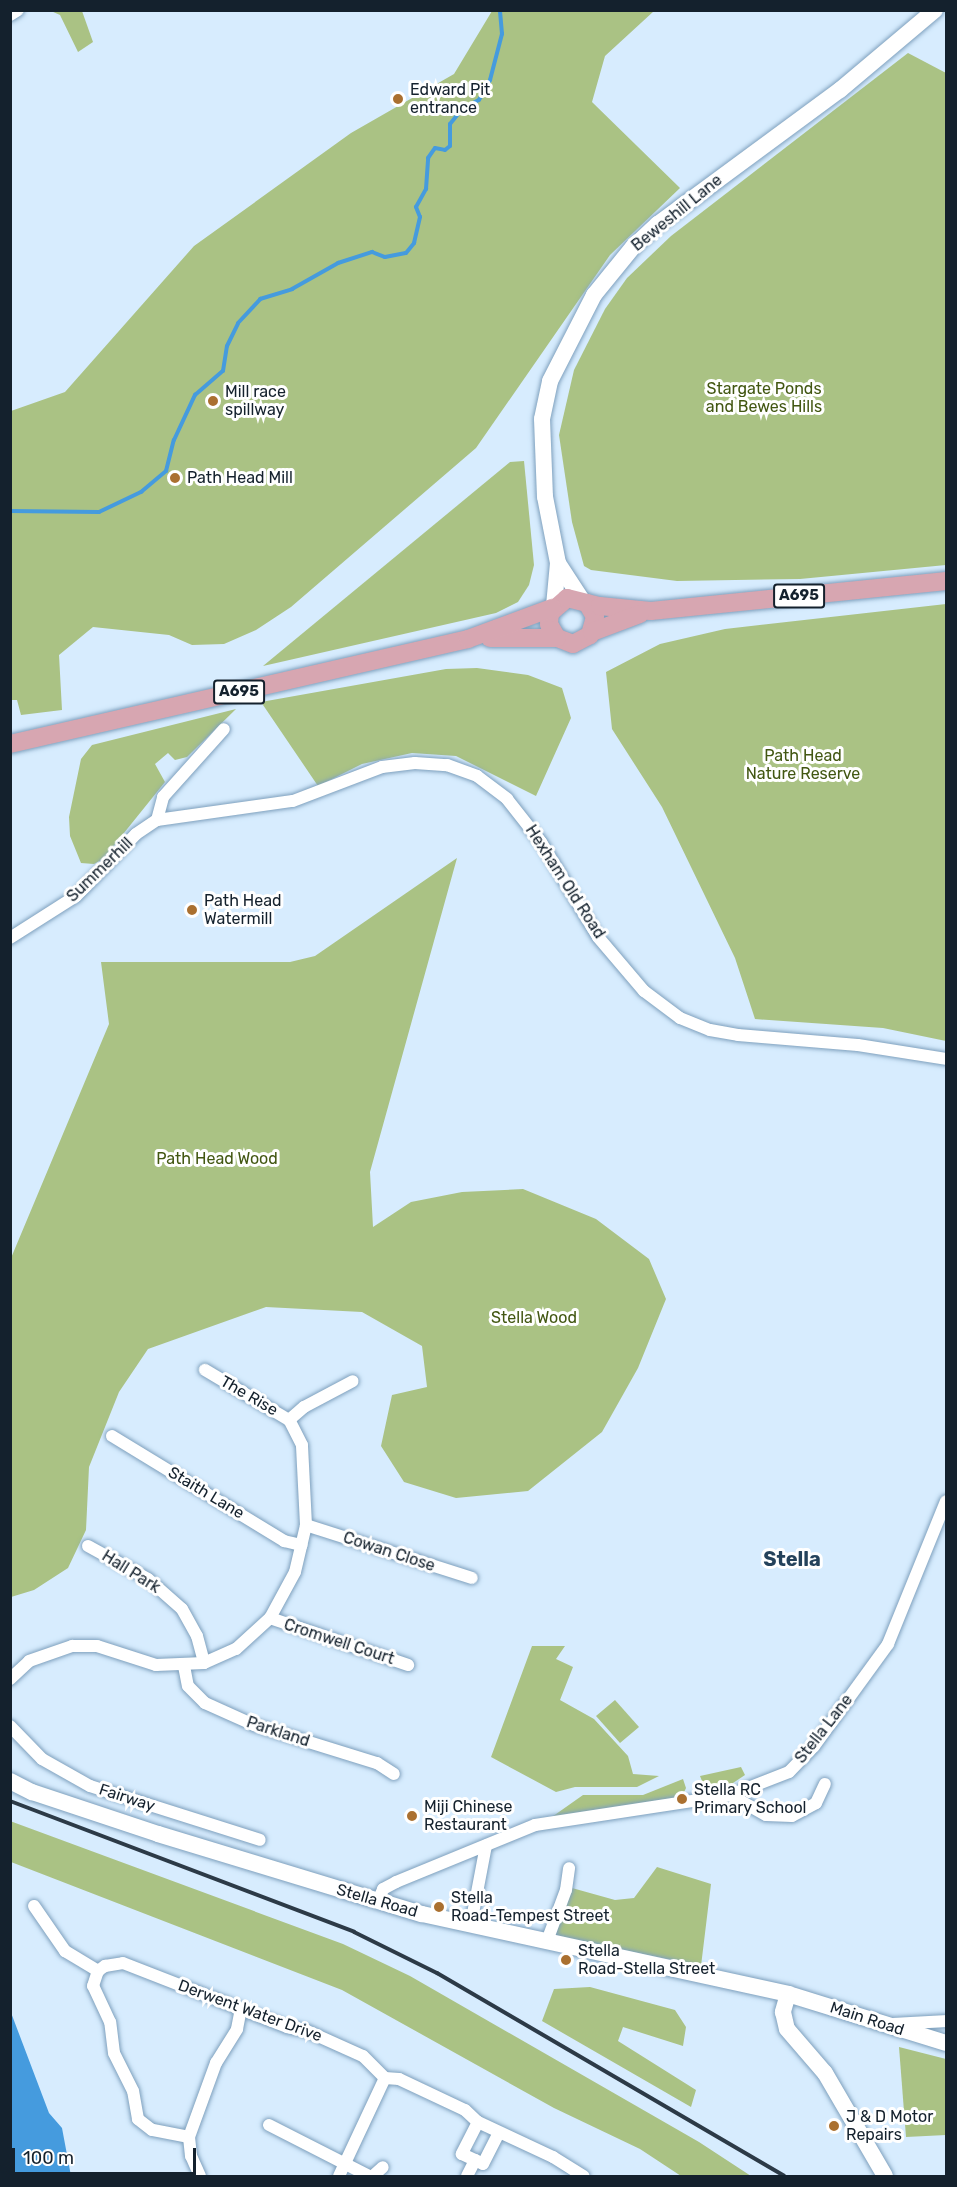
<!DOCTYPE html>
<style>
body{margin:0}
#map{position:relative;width:957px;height:2187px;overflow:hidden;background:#d7ecfe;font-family:Rubik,sans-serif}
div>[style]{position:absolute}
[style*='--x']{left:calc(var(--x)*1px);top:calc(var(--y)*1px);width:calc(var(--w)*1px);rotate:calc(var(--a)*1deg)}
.green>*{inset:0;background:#aac284}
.water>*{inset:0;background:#459bde}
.stream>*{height:4px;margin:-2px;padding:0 2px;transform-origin:2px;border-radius:2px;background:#459bde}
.roads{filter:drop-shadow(0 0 2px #7ea0bd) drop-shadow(0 0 2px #7ea0bd)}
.street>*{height:12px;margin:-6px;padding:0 6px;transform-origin:6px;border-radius:6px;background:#fff}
.secondary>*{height:16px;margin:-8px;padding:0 8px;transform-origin:8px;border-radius:8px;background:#fff}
.primary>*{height:18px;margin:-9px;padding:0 9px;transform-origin:9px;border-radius:9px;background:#d7a6b1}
.rail>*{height:4px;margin:-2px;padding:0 2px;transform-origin:2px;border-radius:2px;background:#2c3a47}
.dots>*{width:16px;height:16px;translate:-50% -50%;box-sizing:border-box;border:3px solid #fff;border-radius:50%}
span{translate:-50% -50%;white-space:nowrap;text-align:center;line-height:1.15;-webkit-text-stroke:6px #fff;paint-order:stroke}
.shield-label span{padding:2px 4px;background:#fff;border:2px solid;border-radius:4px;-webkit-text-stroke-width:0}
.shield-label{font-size:15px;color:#14212d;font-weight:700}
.poi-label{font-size:16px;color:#14212d}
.left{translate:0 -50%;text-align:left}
.street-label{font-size:16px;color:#14212d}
.park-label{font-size:16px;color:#425712}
.quarter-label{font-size:20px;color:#24425b;font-weight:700}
.frame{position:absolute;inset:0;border:12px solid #14212d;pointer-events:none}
.scale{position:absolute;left:12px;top:2148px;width:184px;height:27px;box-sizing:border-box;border:3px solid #14212d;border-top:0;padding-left:8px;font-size:18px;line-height:21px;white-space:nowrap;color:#14212d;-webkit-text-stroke:4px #fff;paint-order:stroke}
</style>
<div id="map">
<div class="green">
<div style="clip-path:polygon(51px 11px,82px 11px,93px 42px,78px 52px,60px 15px)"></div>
<div style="clip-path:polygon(492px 11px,654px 11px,605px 56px,592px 102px,680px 188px,610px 255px,476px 448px,291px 607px,256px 630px,224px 644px,192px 645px,169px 635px,93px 627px,59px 655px,62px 710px,21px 715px,17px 700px,10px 700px,11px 411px,65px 392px,194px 246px,351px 133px,454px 74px)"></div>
<div style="clip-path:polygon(908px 53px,946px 73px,946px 565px,800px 579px,677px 581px,591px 570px,584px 566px,572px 522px,559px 435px,574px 370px,605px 309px,627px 278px,671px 236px)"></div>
<div style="clip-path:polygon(524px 461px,534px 565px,529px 585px,518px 602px,496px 613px,263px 666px,510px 462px)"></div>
<div style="clip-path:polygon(946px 604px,946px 1041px,883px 1028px,755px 1019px,735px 958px,662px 807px,612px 729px,606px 672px,660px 644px,725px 629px)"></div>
<div style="clip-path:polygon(477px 668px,528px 675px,562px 688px,571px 718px,536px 796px,456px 756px,412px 753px,362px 764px,318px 786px,261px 702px,446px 669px)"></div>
<div style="clip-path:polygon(236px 709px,187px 757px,175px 760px,168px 753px,155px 764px,165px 782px,103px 859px,94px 864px,81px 863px,70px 836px,69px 817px,81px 759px,92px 745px)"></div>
<div style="clip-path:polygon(457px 858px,370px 1172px,373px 1227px,411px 1202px,462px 1192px,523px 1189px,596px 1219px,649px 1259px,666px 1299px,638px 1368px,602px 1432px,528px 1491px,456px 1498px,404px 1482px,381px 1446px,392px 1395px,427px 1387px,422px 1346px,362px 1312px,266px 1307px,148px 1349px,119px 1392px,89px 1467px,86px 1530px,68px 1568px,34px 1590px,11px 1597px,11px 1258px,109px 1024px,101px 962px,290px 962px,315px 956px)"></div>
<div style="clip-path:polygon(532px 1646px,565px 1646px,556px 1659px,573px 1667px,560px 1700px,594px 1719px,628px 1756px,633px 1774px,659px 1776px,637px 1787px,575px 1787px,556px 1792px,491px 1757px)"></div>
<div style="clip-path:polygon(615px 1700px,639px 1727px,620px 1743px,596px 1716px)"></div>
<div style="clip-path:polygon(741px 1767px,745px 1775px,730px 1785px,704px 1786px,700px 1776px)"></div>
<div style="clip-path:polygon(683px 1779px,686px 1788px,681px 1799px,549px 1819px,583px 1795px,643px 1795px)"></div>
<div style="clip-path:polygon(10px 1821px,343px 1944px,410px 1976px,699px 2142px,751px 2176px,681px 2176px,640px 2149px,554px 2108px,342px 1990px,11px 1862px)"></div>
<div style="clip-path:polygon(657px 1867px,711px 1884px,701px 1966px,555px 1936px,572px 1888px,615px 1900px,634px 1898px)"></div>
<div style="clip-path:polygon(590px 1987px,675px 2010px,686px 2027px,683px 2046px,623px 2027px,618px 2041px,696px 2090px,691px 2107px,542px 2021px,554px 1989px)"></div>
<div style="clip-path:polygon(899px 2047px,946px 2059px,946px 2135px,906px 2137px)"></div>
</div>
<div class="water">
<div style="clip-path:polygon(10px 2010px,49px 2113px,62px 2128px,71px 2176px,11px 2176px)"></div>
</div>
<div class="stream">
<div style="--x:10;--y:511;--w:89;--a:0.6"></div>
<div style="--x:99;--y:512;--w:47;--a:-25.5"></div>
<div style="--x:141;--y:492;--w:33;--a:-40"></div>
<div style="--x:166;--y:471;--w:32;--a:-76"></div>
<div style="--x:174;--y:440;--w:50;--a:-65"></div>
<div style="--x:195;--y:395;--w:37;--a:-41"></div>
<div style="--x:223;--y:371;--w:25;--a:-81"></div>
<div style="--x:227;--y:346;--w:25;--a:-64"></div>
<div style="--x:238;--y:323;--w:33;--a:-47"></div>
<div style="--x:260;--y:299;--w:34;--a:-17"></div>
<div style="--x:292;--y:289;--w:53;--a:-29.5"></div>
<div style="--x:338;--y:263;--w:36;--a:-18"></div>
<div style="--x:372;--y:252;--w:14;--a:21"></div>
<div style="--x:385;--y:257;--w:21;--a:-11"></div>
<div style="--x:406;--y:253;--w:13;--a:-51"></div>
<div style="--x:414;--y:243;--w:27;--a:-77"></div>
<div style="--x:420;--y:217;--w:11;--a:-112"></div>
<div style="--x:416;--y:207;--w:21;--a:-61"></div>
<div style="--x:426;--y:189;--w:31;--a:-86"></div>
<div style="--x:428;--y:158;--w:12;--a:-55"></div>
<div style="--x:435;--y:148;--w:10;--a:11"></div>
<div style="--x:445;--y:150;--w:6;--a:-39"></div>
<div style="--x:450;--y:146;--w:22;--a:-90"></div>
<div style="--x:450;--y:124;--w:19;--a:-51"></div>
<div style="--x:462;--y:109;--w:19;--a:-28"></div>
<div style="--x:479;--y:100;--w:23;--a:-61"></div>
<div style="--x:490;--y:80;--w:48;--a:-75.4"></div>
<div style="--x:502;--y:34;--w:24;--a:-95"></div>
</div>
<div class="roads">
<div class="street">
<div style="--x:10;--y:15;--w:9;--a:-32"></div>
<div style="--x:157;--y:820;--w:24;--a:-75"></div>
<div style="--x:163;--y:797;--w:91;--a:-48.1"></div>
<div style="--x:10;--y:938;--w:78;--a:-32.5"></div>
<div style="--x:76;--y:896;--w:86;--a:-45.9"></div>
<div style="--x:136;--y:834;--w:25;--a:-34"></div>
<div style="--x:157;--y:820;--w:137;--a:-8"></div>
<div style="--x:293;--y:801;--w:95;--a:-20.9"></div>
<div style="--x:382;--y:767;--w:33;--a:-7"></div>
<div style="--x:415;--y:763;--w:32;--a:4"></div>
<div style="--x:447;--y:765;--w:32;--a:20"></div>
<div style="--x:477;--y:776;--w:38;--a:37"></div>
<div style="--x:507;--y:799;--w:55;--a:51.7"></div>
<div style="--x:541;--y:842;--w:111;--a:59"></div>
<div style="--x:598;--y:937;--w:71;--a:49.6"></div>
<div style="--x:644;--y:991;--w:45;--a:36.9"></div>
<div style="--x:680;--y:1018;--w:32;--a:22"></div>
<div style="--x:710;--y:1030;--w:28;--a:10"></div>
<div style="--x:738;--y:1035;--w:120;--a:4.8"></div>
<div style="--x:858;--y:1045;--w:89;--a:9"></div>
<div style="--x:289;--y:1420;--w:20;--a:-41"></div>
<div style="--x:304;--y:1407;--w:55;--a:-28"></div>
<div style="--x:112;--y:1436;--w:202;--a:31.4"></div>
<div style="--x:284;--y:1541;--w:18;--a:13"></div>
<div style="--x:306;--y:1525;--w:174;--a:17.7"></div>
<div style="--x:88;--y:1546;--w:68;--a:28.8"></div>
<div style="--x:148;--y:1579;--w:45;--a:41.4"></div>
<div style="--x:182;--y:1609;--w:31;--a:61"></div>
<div style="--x:197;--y:1636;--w:28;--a:75"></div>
<div style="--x:270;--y:1618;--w:146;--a:18.8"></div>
<div style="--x:184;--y:1666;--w:20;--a:79"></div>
<div style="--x:188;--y:1686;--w:24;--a:45"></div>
<div style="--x:205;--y:1703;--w:54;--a:24.2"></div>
<div style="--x:254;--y:1725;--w:129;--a:17.2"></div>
<div style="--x:377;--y:1763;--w:20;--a:33"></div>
<div style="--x:10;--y:1679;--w:26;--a:-43"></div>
<div style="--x:29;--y:1661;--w:46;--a:-19.2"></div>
<div style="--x:72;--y:1646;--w:25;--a:0"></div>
<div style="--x:97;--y:1646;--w:62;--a:17.9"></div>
<div style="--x:156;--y:1665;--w:48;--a:-2.4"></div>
<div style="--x:204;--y:1663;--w:35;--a:-24"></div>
<div style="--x:236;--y:1649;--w:46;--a:-42.4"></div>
<div style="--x:270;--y:1618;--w:52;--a:-61.5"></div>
<div style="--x:295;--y:1572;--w:48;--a:-76.8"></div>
<div style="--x:306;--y:1525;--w:80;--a:-92.9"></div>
<div style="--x:302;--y:1445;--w:28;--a:-117"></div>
<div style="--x:289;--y:1420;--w:98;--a:-149.2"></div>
<div style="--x:10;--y:1726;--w:46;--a:45.9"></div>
<div style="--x:42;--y:1759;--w:55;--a:29.4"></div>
<div style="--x:90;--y:1786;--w:178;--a:17.6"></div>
<div style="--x:730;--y:1795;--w:41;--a:29.1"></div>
<div style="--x:766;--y:1815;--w:26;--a:2"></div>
<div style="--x:792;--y:1816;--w:27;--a:-28"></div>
<div style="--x:816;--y:1803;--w:21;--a:-65"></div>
<div style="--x:378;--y:1901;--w:13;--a:-67"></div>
<div style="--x:383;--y:1889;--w:15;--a:-28"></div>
<div style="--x:396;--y:1882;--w:150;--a:-22.3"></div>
<div style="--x:535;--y:1825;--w:197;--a:-8.7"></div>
<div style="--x:730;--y:1795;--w:63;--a:-21.3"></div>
<div style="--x:789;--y:1772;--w:36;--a:-46"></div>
<div style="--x:814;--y:1746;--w:126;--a:-54"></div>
<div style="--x:888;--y:1644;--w:154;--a:-67.9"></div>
<div style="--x:34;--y:1906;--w:55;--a:55.4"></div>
<div style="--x:65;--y:1951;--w:39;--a:31"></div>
<div style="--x:471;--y:1924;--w:80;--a:-79.2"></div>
<div style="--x:547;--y:1941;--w:54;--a:-69.6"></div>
<div style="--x:566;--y:1890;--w:22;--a:-82"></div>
<div style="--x:894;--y:2024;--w:52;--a:-3.3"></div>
<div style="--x:478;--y:2122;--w:36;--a:117"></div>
<div style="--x:462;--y:2154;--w:23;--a:25"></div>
<div style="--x:483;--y:2164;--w:35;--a:-63"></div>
<div style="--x:269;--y:2125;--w:112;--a:27"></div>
<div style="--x:189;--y:2137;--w:38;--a:-169"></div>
<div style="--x:152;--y:2130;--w:18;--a:-142"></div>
<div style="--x:138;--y:2119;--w:28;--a:-100"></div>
<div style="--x:133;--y:2091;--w:42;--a:-116.6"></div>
<div style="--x:114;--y:2053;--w:31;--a:-97"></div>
<div style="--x:110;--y:2022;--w:40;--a:-115"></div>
<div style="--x:93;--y:1986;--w:16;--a:-72"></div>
<div style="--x:98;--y:1971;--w:9;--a:-36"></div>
<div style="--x:105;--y:1966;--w:18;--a:-9"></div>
<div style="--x:123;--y:1963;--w:176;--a:21.3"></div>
<div style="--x:287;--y:2027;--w:20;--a:11"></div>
<div style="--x:307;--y:2031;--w:61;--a:24.1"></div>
<div style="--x:363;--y:2056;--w:31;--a:45"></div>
<div style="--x:385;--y:2078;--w:14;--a:4"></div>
<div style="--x:399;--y:2079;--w:73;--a:25.2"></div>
<div style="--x:465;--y:2110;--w:18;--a:43"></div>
<div style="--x:478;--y:2122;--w:83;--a:25"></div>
<div style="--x:553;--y:2157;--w:36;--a:32"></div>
<div style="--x:200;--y:2176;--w:22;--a:-114"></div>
<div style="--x:191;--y:2156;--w:19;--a:-96"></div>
<div style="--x:189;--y:2137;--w:79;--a:-70"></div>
<div style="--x:216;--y:2063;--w:40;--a:-58"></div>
<div style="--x:237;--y:2029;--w:20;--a:-79"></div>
<div style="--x:339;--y:2176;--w:108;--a:-64.9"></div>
<div style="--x:373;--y:2176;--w:13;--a:-42"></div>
<div style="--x:467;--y:2176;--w:18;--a:-63"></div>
</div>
<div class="secondary">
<div style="--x:558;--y:563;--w:44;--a:57"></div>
<div style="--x:554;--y:606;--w:43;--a:-84.7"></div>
<div style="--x:558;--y:563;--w:67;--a:-101.1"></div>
<div style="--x:545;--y:497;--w:78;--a:-92.2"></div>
<div style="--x:542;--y:419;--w:39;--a:-78"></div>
<div style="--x:550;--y:381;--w:97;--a:-62.9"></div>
<div style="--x:594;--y:295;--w:62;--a:-50.9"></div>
<div style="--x:633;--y:247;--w:34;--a:-43"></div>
<div style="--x:658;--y:224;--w:226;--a:-36.4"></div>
<div style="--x:840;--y:90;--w:124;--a:-40.1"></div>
<div style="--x:10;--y:1781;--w:25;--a:27"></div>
<div style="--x:32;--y:1792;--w:133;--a:18.4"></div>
<div style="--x:158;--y:1834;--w:276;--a:16.9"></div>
<div style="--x:422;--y:1914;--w:375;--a:12.3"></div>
<div style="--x:788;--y:1994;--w:165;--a:17.2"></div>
<div style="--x:788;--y:1994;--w:19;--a:106"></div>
<div style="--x:783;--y:2012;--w:17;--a:77"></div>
<div style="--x:787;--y:2029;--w:58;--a:49.2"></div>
<div style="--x:825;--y:2073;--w:119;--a:59.8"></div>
</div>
<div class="primary">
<div style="--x:587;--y:603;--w:16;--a:60"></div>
<div style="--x:595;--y:617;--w:19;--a:106"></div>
<div style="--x:590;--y:635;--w:19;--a:152"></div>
<div style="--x:573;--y:644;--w:17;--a:-159"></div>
<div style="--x:557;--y:638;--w:16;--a:-120"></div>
<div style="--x:549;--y:624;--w:11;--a:-85"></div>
<div style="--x:550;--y:613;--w:23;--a:-41"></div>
<div style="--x:567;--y:598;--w:34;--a:14"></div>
<div style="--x:600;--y:606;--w:51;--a:5.6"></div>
<div style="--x:651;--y:611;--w:297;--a:-5.8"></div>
<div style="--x:592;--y:632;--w:51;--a:-20.6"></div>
<div style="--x:490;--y:638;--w:67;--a:0"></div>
<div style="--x:10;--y:744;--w:470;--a:-12.9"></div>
<div style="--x:468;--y:639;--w:90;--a:-20.3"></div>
</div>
</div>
<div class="rail">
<div style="--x:10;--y:1801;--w:368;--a:20.8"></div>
<div style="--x:354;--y:1932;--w:93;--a:26.3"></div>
<div style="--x:437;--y:1973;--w:402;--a:30.3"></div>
</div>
<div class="dots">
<div style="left:398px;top:99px;background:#aa7030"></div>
<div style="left:213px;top:401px;background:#aa7030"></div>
<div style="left:175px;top:478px;background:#aa7030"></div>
<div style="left:192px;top:910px;background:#aa7030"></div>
<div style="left:682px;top:1799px;background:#aa7030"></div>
<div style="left:412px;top:1816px;background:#aa7030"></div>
<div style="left:439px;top:1907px;background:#aa7030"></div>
<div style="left:566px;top:1960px;background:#aa7030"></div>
<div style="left:834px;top:2126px;background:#aa7030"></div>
</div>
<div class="shield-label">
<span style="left:799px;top:596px">A695</span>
<span style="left:239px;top:692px">A695</span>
</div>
<div class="poi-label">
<span class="left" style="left:410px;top:99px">Edward Pit<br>entrance</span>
<span class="left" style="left:225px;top:401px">Mill race<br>spillway</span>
<span class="left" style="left:187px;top:478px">Path Head Mill</span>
<span class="left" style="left:204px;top:910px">Path Head<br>Watermill</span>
<span class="left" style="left:694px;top:1799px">Stella RC<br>Primary School</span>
<span class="left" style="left:424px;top:1816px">Miji Chinese<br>Restaurant</span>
<span class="left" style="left:451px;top:1907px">Stella<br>Road-Tempest Street</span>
<span class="left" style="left:578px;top:1960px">Stella<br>Road-Stella Street</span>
<span class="left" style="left:846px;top:2126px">J &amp; D Motor<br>Repairs</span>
</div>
<div class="street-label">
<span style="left:677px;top:213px;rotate:-39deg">Beweshill Lane</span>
<span style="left:100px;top:870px;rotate:-44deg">Summerhill</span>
<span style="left:565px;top:882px;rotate:57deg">Hexham Old Road</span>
<span style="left:249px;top:1396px;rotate:30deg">The Rise</span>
<span style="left:206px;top:1493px;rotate:31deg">Staith Lane</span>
<span style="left:389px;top:1552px;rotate:18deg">Cowan Close</span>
<span style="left:131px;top:1572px;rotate:32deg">Hall Park</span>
<span style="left:339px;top:1642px;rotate:18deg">Cromwell Court</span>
<span style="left:824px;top:1729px;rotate:-52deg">Stella Lane</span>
<span style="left:278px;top:1732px;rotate:18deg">Parkland</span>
<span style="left:127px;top:1798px;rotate:18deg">Fairway</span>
<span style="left:377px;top:1901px;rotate:16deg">Stella Road</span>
<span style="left:250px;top:2011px;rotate:20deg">Derwent Water Drive</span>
<span style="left:867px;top:2019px;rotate:18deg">Main Road</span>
</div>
<div class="park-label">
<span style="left:764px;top:398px">Stargate Ponds<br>and Bewes Hills</span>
<span style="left:803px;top:765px">Path Head<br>Nature Reserve</span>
<span style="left:217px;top:1159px">Path Head Wood</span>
<span style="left:534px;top:1318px">Stella Wood</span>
</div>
<div class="quarter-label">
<span style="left:792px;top:1559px">Stella</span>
</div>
<div class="frame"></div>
<div class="scale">100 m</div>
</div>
